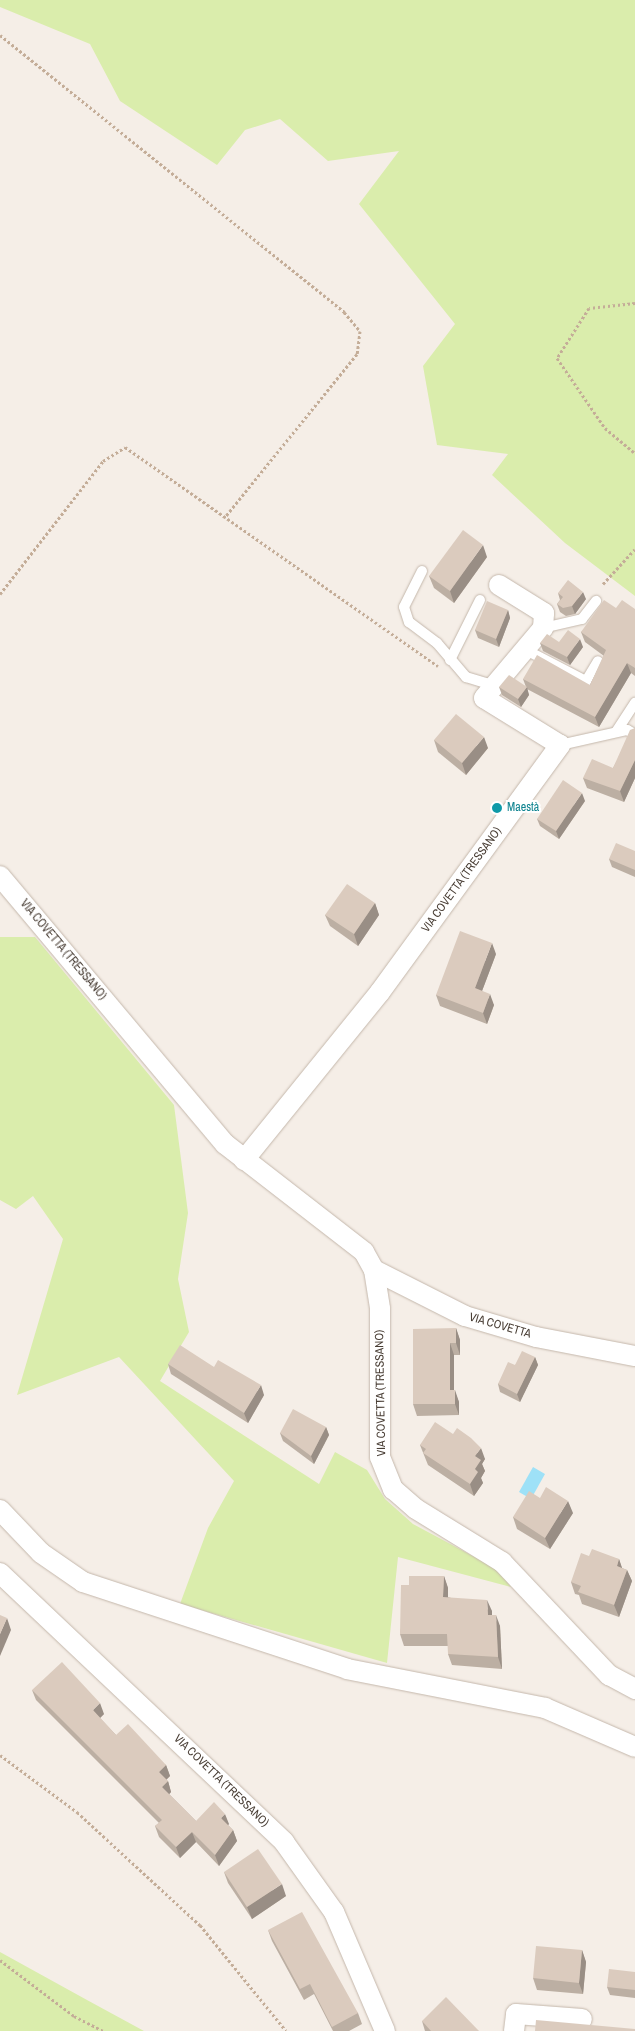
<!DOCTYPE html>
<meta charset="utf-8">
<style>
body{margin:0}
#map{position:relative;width:635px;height:2031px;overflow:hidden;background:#f5eee7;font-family:"Archivo Narrow",sans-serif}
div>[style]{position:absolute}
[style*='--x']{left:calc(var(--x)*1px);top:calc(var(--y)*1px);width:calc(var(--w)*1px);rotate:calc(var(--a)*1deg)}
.green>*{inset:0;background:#daedac}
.water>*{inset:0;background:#9ee1f7}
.path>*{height:3px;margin-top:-1.5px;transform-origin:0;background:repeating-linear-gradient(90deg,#c4ad98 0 2.5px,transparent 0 5px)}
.roads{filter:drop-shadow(0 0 1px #c4b7ab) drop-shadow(0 0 1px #c4b7ab)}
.service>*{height:10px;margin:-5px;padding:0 5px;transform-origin:5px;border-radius:5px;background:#fff}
.minor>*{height:20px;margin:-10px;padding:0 10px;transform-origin:10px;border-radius:10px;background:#fff}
.wall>*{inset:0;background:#bcafa3}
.shaded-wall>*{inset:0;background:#998e85}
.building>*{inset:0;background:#dbcbbe}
.dots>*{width:14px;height:14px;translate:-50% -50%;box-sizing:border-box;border:2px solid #fff;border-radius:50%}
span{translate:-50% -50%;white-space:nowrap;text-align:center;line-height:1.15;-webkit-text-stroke:4px #fff;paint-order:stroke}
.culture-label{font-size:12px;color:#0d838f}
.left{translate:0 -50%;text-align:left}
.street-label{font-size:12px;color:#493e35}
</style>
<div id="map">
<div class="green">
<div style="clip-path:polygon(0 0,635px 0,635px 596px,565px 543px,492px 475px,508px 454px,437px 445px,423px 366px,455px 324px,359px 204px,399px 151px,328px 161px,280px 119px,245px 130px,217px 165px,120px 101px,90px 44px,0 7px)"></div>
<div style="clip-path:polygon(0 937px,35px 937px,174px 1105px,188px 1213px,178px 1279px,189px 1332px,160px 1381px,319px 1484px,335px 1452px,367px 1470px,385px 1499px,413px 1524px,497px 1569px,511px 1587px,398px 1557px,387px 1663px,180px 1604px,208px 1528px,234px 1481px,119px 1357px,17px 1395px,63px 1239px,33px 1196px,16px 1209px,0 1200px)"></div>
<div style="clip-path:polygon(0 1952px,87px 2000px,144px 2031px,0 2031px)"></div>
</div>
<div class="water">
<div style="clip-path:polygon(533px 1467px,545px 1474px,531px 1499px,519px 1492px)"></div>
</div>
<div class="path">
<div style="--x:0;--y:35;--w:442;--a:38.8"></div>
<div style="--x:344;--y:312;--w:25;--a:50"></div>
<div style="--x:360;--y:331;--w:23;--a:97"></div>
<div style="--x:357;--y:354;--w:210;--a:129"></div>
<div style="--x:635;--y:303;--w:46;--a:173.8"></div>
<div style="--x:589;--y:308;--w:59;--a:122.6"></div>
<div style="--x:557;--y:358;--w:85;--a:55.6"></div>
<div style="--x:605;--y:428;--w:39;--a:40"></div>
<div style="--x:603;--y:584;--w:47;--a:-47.6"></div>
<div style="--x:0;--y:594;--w:168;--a:-52.2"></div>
<div style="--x:103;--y:461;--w:26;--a:-32"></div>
<div style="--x:125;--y:447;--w:382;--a:35"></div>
<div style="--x:0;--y:1755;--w:96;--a:36.5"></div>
<div style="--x:77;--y:1812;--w:167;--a:42.6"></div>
<div style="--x:200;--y:1925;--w:136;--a:50.9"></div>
<div style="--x:0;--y:1960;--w:93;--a:37.1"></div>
<div style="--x:74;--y:2016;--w:33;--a:27"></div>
</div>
<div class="roads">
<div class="service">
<div style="--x:422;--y:571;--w:40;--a:116.6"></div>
<div style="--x:404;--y:607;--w:16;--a:72"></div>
<div style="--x:409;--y:622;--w:35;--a:37"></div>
<div style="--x:437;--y:643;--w:45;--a:49.5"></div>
<div style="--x:466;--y:677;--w:27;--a:17"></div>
<div style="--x:543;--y:628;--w:40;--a:-13"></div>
<div style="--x:582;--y:619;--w:23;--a:-52"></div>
<div style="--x:524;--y:649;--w:70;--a:27.3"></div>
<div style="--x:586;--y:681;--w:23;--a:-59"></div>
<div style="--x:450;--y:660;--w:67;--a:-63.4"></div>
<div style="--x:616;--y:732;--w:35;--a:-57"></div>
<div style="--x:560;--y:745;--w:69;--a:-12.6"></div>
<div style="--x:627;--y:730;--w:9;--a:27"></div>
</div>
<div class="minor">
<div style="--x:0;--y:876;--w:350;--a:50"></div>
<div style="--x:225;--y:1144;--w:176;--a:37.8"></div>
<div style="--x:364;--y:1252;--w:21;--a:61"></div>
<div style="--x:374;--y:1270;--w:39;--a:81"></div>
<div style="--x:380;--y:1309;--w:148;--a:90"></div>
<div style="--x:380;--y:1457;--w:35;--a:68"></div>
<div style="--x:393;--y:1489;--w:30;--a:41"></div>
<div style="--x:416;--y:1509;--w:101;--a:31.6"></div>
<div style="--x:502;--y:1562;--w:156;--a:46.6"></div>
<div style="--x:609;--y:1675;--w:30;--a:28"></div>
<div style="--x:244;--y:1160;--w:216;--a:-51"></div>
<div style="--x:380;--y:992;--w:306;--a:-53.9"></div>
<div style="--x:560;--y:745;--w:89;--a:-148.3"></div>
<div style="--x:484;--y:698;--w:92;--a:-49.9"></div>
<div style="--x:543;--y:628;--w:15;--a:-86"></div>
<div style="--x:544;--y:613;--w:53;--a:-148.1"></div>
<div style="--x:374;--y:1270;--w:102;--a:26.8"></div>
<div style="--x:465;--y:1316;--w:74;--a:16.5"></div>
<div style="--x:536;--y:1337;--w:101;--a:10.9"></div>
<div style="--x:0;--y:1510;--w:59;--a:46.4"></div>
<div style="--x:41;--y:1553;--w:51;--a:34.6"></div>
<div style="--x:83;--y:1582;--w:278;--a:18.2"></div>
<div style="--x:347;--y:1669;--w:202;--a:11.1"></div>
<div style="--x:545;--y:1708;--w:98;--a:23.4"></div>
<div style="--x:0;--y:1573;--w:391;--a:43.4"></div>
<div style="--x:284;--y:1842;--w:86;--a:54.5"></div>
<div style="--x:334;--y:1912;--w:129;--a:66.8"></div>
<div style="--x:514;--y:2031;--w:17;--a:-83"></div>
<div style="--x:516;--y:2014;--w:66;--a:4.3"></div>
</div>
</div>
<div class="wall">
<div style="clip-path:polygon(487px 557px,454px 603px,434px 588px,429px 576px)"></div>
<div style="clip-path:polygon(558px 593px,586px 599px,575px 614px,566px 616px,560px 612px,557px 604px,560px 600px)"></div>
<div style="clip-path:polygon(616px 608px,635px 609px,635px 676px,631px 673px,599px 727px,527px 689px,529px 695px,521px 707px,502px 695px,499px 687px,526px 687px,523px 679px,590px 685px,604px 656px,585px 642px,581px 632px)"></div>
<div style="clip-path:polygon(508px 610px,510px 618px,499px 647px,478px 638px,475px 630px)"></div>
<div style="clip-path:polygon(559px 642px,583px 647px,570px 665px,543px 651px,540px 643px)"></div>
<div style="clip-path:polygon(635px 728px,635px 778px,624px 802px,587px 788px,583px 778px,613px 768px)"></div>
<div style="clip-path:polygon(434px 740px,488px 748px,466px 775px,438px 752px)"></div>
<div style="clip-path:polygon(585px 801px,559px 839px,540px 826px,537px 819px)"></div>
<div style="clip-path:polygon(635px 851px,635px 877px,612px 867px,609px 859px)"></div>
<div style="clip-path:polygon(375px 903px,379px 915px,358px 946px,330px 926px,325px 915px)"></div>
<div style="clip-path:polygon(496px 954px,482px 991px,494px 1005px,487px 1024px,440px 1006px,436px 995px)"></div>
<div style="clip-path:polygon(456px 1328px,460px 1340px,460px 1355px,454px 1355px,454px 1390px,459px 1402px,459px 1415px,417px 1416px,413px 1404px)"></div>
<div style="clip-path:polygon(535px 1357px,538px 1365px,520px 1402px,500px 1392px,498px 1384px,515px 1365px)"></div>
<div style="clip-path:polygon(168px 1364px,214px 1367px,264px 1395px,248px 1423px,171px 1374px)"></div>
<div style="clip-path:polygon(326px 1427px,329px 1435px,314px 1464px,283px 1441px,280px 1433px)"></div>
<div style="clip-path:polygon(453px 1434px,485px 1459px,482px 1464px,485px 1471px,481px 1478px,483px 1483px,474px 1496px,428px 1465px,420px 1445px)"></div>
<div style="clip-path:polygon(573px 1513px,550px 1549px,517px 1529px,513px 1517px)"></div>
<div style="clip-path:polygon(589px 1556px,619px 1559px,622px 1568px,627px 1570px,632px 1581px,619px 1617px,582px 1604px,579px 1595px,575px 1594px,571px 1582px)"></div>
<div style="clip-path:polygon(444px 1576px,448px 1588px,448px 1597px,492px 1611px,492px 1615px,500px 1626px,502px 1669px,452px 1665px,448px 1654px,448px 1646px,404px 1646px,400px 1634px,409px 1585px)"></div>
<div style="clip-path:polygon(32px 1690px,104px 1714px,100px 1718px,116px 1735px,166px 1765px,170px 1776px,166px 1780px,168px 1781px,171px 1792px,169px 1794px,196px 1821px,229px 1824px,228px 1825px,233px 1830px,237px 1841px,219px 1866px,196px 1842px,180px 1858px,159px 1837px,155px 1826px,159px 1823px,36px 1700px)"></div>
<div style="clip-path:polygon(224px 1872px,286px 1896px,252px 1919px,228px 1883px)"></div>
<div style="clip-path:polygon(268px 1930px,358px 2013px,362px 2024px,349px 2031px,333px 2031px,314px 1994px,304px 2000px,272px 1941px)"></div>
<div style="clip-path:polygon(582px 1950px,586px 1962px,583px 1994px,537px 1990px,533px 1978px)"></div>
<div style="clip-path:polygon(635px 1972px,635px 1998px,610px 1995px,607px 1987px)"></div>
<div style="clip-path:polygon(422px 2021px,479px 2031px,425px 2031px)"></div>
</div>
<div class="shaded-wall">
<div style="clip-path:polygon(483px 545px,487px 557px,454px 603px,450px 591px)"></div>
<div style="clip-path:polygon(583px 592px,586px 599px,575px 614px,572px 606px)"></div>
<div style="clip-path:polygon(508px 610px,510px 618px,499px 647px,496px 639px)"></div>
<div style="clip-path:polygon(580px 639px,583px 647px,570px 665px,567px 657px)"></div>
<div style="clip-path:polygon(627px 663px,631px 673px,599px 727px,595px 717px)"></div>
<div style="clip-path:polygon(527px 687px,529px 695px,521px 707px,518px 699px)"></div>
<div style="clip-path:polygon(484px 737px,488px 748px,466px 775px,462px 763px)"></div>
<div style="clip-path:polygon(635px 760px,635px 778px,624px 802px,620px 791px)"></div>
<div style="clip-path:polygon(582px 793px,585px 801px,559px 839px,556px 831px)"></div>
<div style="clip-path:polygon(375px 903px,379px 915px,358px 946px,354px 934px)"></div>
<div style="clip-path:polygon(492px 943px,496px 954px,479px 999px,475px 988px)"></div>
<div style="clip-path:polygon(490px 994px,494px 1005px,487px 1024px,483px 1013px)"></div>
<div style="clip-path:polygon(456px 1328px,460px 1340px,460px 1355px,456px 1343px)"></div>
<div style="clip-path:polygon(450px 1343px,454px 1355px,454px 1402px,450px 1390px)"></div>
<div style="clip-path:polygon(535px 1357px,538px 1365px,520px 1402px,517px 1394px)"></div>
<div style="clip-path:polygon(261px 1385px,264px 1395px,248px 1423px,244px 1413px)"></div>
<div style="clip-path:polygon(455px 1390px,459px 1402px,459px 1415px,455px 1404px)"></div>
<div style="clip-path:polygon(326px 1427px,329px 1435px,314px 1464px,311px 1456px)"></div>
<div style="clip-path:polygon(481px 1448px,485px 1459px,482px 1464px,485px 1471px,481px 1478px,483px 1483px,474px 1496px,470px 1484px,475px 1469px,475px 1456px)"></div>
<div style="clip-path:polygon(568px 1501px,573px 1513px,550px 1549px,545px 1538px)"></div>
<div style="clip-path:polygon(619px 1559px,623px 1571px,617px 1566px)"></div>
<div style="clip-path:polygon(627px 1570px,632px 1581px,619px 1617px,614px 1605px)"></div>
<div style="clip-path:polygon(444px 1576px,448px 1588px,448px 1608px,443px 1597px)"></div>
<div style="clip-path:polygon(487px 1600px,492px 1611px,492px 1627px,488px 1615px)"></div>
<div style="clip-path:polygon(496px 1615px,500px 1626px,502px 1669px,498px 1657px)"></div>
<div style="clip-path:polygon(7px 1618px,11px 1630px,0 1656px,0 1634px)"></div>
<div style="clip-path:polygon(100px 1703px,104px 1714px,97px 1721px,93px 1710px)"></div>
<div style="clip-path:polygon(166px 1765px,170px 1776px,163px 1783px,159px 1772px)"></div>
<div style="clip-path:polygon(168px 1781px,171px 1792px,166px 1798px,162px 1787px)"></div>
<div style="clip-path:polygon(225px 1814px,229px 1824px,225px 1828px,221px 1818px)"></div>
<div style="clip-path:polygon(233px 1830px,237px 1841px,219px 1866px,215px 1855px)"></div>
<div style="clip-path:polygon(192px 1832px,196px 1842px,180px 1858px,176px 1847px)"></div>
<div style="clip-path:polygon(282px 1884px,286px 1896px,252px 1919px,247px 1907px)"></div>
<div style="clip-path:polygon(582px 1950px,586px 1962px,583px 1994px,579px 1983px)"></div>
</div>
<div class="building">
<div style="clip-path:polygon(463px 530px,483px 545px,450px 591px,429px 576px)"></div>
<div style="clip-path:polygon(568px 580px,583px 592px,572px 606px,563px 608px,557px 604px,563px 597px,558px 593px)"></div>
<div style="clip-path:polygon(604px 600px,616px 608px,622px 600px,635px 609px,635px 668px,627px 663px,595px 717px,523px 679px,537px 655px,590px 685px,606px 650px,581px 632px)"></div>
<div style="clip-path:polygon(487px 601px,508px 610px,496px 639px,475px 630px)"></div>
<div style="clip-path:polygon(568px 630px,580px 639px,567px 657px,540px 643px,547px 634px,559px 642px)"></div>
<div style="clip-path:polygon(509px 675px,527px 687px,518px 699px,499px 687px)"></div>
<div style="clip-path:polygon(456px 714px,484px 737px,462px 763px,434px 740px)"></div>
<div style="clip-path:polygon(635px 728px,635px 760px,620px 791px,583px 778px,592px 759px,613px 768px,630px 730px)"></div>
<div style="clip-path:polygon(563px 780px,582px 793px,556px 831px,537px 819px)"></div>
<div style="clip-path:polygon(616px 843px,635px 851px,635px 870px,609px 859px)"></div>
<div style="clip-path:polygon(347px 884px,375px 903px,354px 934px,325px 915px)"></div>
<div style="clip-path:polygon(460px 931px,492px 943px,475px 988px,490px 994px,483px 1013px,436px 995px)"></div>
<div style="clip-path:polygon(456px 1328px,456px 1343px,450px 1343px,450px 1390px,455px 1390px,455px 1404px,413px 1404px,413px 1329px)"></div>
<div style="clip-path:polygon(180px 1345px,214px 1367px,218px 1360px,261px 1385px,244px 1413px,168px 1364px)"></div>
<div style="clip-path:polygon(522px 1351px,535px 1357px,517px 1394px,498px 1384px,508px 1362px,515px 1365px)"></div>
<div style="clip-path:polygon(293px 1409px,326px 1427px,311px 1456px,280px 1433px)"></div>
<div style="clip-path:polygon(435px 1422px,453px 1434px,457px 1428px,471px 1438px,481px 1448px,475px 1456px,481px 1460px,475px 1469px,478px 1472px,470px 1484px,423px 1453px,426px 1449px,420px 1445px)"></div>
<div style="clip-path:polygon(546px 1487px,568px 1501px,545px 1538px,513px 1517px,529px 1491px,540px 1498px)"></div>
<div style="clip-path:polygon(592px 1549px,619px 1559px,617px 1566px,627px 1570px,614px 1605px,578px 1592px,581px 1586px,571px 1582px,581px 1553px,589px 1556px)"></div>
<div style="clip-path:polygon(409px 1576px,444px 1576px,443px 1597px,487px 1600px,488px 1615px,496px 1615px,498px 1657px,448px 1654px,447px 1634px,400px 1634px,401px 1585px,409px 1585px)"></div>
<div style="clip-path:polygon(0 1615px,7px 1618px,0 1634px)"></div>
<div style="clip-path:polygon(62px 1662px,100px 1703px,93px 1710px,116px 1735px,128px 1724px,166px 1765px,159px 1772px,168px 1781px,162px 1787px,196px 1821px,214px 1802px,225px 1814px,221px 1818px,233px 1830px,215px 1855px,192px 1832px,176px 1847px,155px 1826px,162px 1820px,32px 1690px)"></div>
<div style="clip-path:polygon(258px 1849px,282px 1884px,247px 1907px,224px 1872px)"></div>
<div style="clip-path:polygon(302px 1912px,358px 2013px,332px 2027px,310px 1984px,300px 1989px,268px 1930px)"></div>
<div style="clip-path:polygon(536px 1946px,582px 1950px,579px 1983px,533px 1978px)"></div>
<div style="clip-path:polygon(609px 1969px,635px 1972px,635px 1990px,607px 1987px)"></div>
<div style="clip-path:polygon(446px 1997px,479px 2031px,431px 2031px,422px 2021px)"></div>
<div style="clip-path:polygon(536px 2020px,635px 2029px,635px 2031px,535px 2031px)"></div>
</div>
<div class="dots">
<div style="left:497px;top:808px;background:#0f9aa8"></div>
</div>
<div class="culture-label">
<span class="left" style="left:507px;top:808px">Maestà</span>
</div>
<div class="street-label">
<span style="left:462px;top:880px;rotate:-54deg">VIA COVETTA (TRESSANO)</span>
<span style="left:63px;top:950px;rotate:50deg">VIA COVETTA (TRESSANO)</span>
<span style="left:500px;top:1326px;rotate:16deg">VIA COVETTA</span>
<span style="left:381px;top:1393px;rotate:-91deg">VIA COVETTA (TRESSANO)</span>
<span style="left:221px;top:1781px;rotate:44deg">VIA COVETTA (TRESSANO)</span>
</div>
</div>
